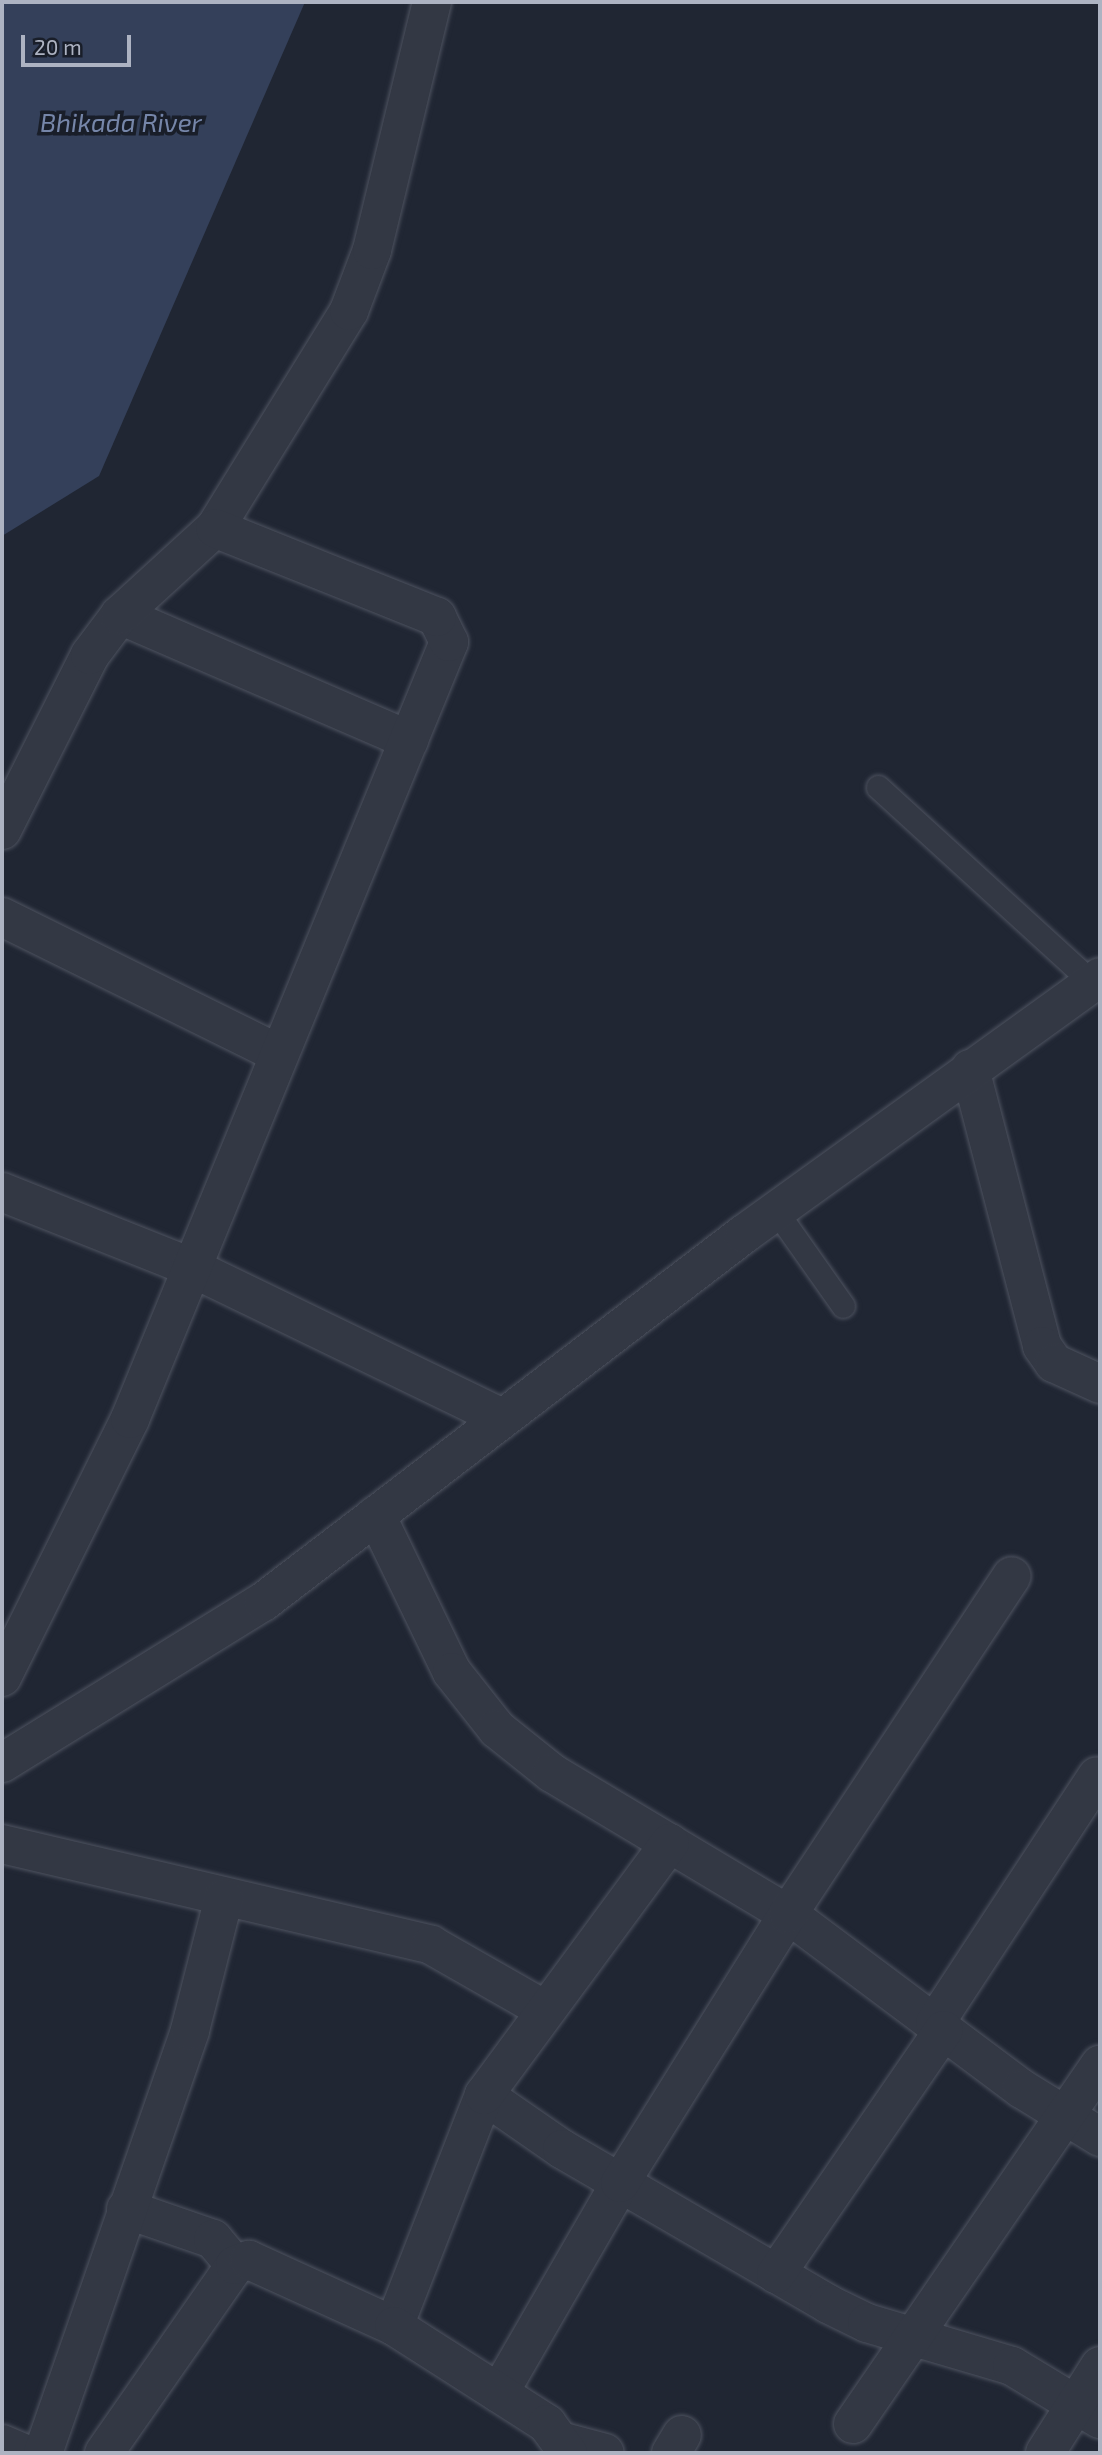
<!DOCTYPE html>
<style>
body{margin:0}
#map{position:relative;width:1102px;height:2455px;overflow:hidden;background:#202633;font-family:"Exo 2",sans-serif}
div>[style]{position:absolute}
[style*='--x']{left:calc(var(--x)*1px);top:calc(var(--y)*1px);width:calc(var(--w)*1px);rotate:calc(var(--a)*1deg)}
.water>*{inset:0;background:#34405a}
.roads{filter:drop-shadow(0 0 2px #4e5360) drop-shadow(0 0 2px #4e5360)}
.service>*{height:23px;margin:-11.5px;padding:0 11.5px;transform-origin:11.5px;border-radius:11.5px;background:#333844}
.minor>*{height:38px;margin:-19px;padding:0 19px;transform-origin:19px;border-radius:19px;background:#333844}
span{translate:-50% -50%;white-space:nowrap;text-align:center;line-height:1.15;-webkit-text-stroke:7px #191e29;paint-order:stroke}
.water-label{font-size:26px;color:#7686a9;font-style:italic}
.frame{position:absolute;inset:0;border:4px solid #adb3c2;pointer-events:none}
.scale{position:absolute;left:21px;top:35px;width:110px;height:32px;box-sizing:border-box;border:4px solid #adb3c2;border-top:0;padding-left:9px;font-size:21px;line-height:24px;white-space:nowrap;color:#adb3c2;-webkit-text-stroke:5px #191e29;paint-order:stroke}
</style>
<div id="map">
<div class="water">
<div style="clip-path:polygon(2px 2px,305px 2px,99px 476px,2px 536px)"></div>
</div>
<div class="roads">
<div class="service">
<div style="--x:878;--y:787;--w:291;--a:42.4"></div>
<div style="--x:776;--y:1211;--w:116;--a:54.8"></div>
</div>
<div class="minor">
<div style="--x:120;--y:615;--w:315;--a:23.4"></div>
<div style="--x:2;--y:830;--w:196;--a:-63.3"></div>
<div style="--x:90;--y:655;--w:50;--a:-53.1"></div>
<div style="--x:120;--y:615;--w:129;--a:-42.5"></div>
<div style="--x:215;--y:528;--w:255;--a:-58.3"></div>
<div style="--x:349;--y:311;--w:65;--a:-69.3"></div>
<div style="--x:372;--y:250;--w:255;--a:-76.4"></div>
<div style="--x:2;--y:917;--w:309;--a:26.3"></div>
<div style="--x:970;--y:1069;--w:286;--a:75.4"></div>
<div style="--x:1042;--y:1346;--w:21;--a:55"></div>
<div style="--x:1054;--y:1363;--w:51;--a:24.5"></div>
<div style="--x:2;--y:1192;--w:202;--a:21.7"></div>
<div style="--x:190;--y:1267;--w:347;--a:25.8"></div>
<div style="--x:376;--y:1515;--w:174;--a:64.2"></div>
<div style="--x:452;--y:1672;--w:73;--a:51.7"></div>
<div style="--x:497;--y:1729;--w:70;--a:38.7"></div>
<div style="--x:552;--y:1773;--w:275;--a:30.9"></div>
<div style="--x:788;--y:1914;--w:292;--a:36.8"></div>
<div style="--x:1022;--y:2089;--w:92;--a:31.6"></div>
<div style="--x:2;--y:1677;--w:288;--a:-63.6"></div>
<div style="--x:130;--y:1419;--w:840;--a:-67.68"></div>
<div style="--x:449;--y:642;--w:28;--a:-116"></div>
<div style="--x:437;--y:617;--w:239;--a:-158.2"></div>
<div style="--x:2;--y:1763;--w:307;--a:-31.7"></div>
<div style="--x:263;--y:1602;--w:606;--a:-37.42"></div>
<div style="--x:744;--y:1234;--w:439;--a:-35.8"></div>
<div style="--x:2;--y:1844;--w:441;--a:13.2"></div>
<div style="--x:431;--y:1945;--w:131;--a:29.7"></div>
<div style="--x:935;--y:2023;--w:295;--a:-56.7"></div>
<div style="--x:484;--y:2095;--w:95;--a:34.7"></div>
<div style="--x:562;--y:2149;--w:308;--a:30.2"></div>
<div style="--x:828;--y:2304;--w:43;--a:26"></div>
<div style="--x:867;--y:2323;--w:151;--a:16.5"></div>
<div style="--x:1012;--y:2366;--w:103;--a:31.1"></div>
<div style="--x:126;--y:2209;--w:92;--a:19"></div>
<div style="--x:213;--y:2239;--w:34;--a:50"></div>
<div style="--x:776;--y:2274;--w:296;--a:-55.5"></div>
<div style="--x:394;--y:2326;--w:248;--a:-68.7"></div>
<div style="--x:484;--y:2095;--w:313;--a:-53.6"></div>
<div style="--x:499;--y:2393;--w:242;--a:-60"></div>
<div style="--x:620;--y:2183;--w:317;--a:-58"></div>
<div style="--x:788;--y:1914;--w:405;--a:-56.5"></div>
<div style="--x:853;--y:2424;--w:436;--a:-55.5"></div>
<div style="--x:564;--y:2442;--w:42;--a:15"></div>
<div style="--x:2;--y:2444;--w:23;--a:23"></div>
<div style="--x:43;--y:2453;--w:448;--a:-70.8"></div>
<div style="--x:190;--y:2030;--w:136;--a:-75.6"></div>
<div style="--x:104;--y:2453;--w:229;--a:-55.1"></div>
<div style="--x:235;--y:2265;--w:15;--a:-20"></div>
<div style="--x:249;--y:2260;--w:159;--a:24.5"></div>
<div style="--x:394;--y:2326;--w:182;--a:32.6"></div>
<div style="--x:547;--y:2424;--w:36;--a:54"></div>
<div style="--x:671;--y:2453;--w:21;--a:-59"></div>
<div style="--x:1045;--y:2453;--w:103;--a:-57.7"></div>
</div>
</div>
<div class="water-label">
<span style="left:121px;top:122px">Bhikada River</span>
</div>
<div class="frame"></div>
<div class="scale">20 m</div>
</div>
